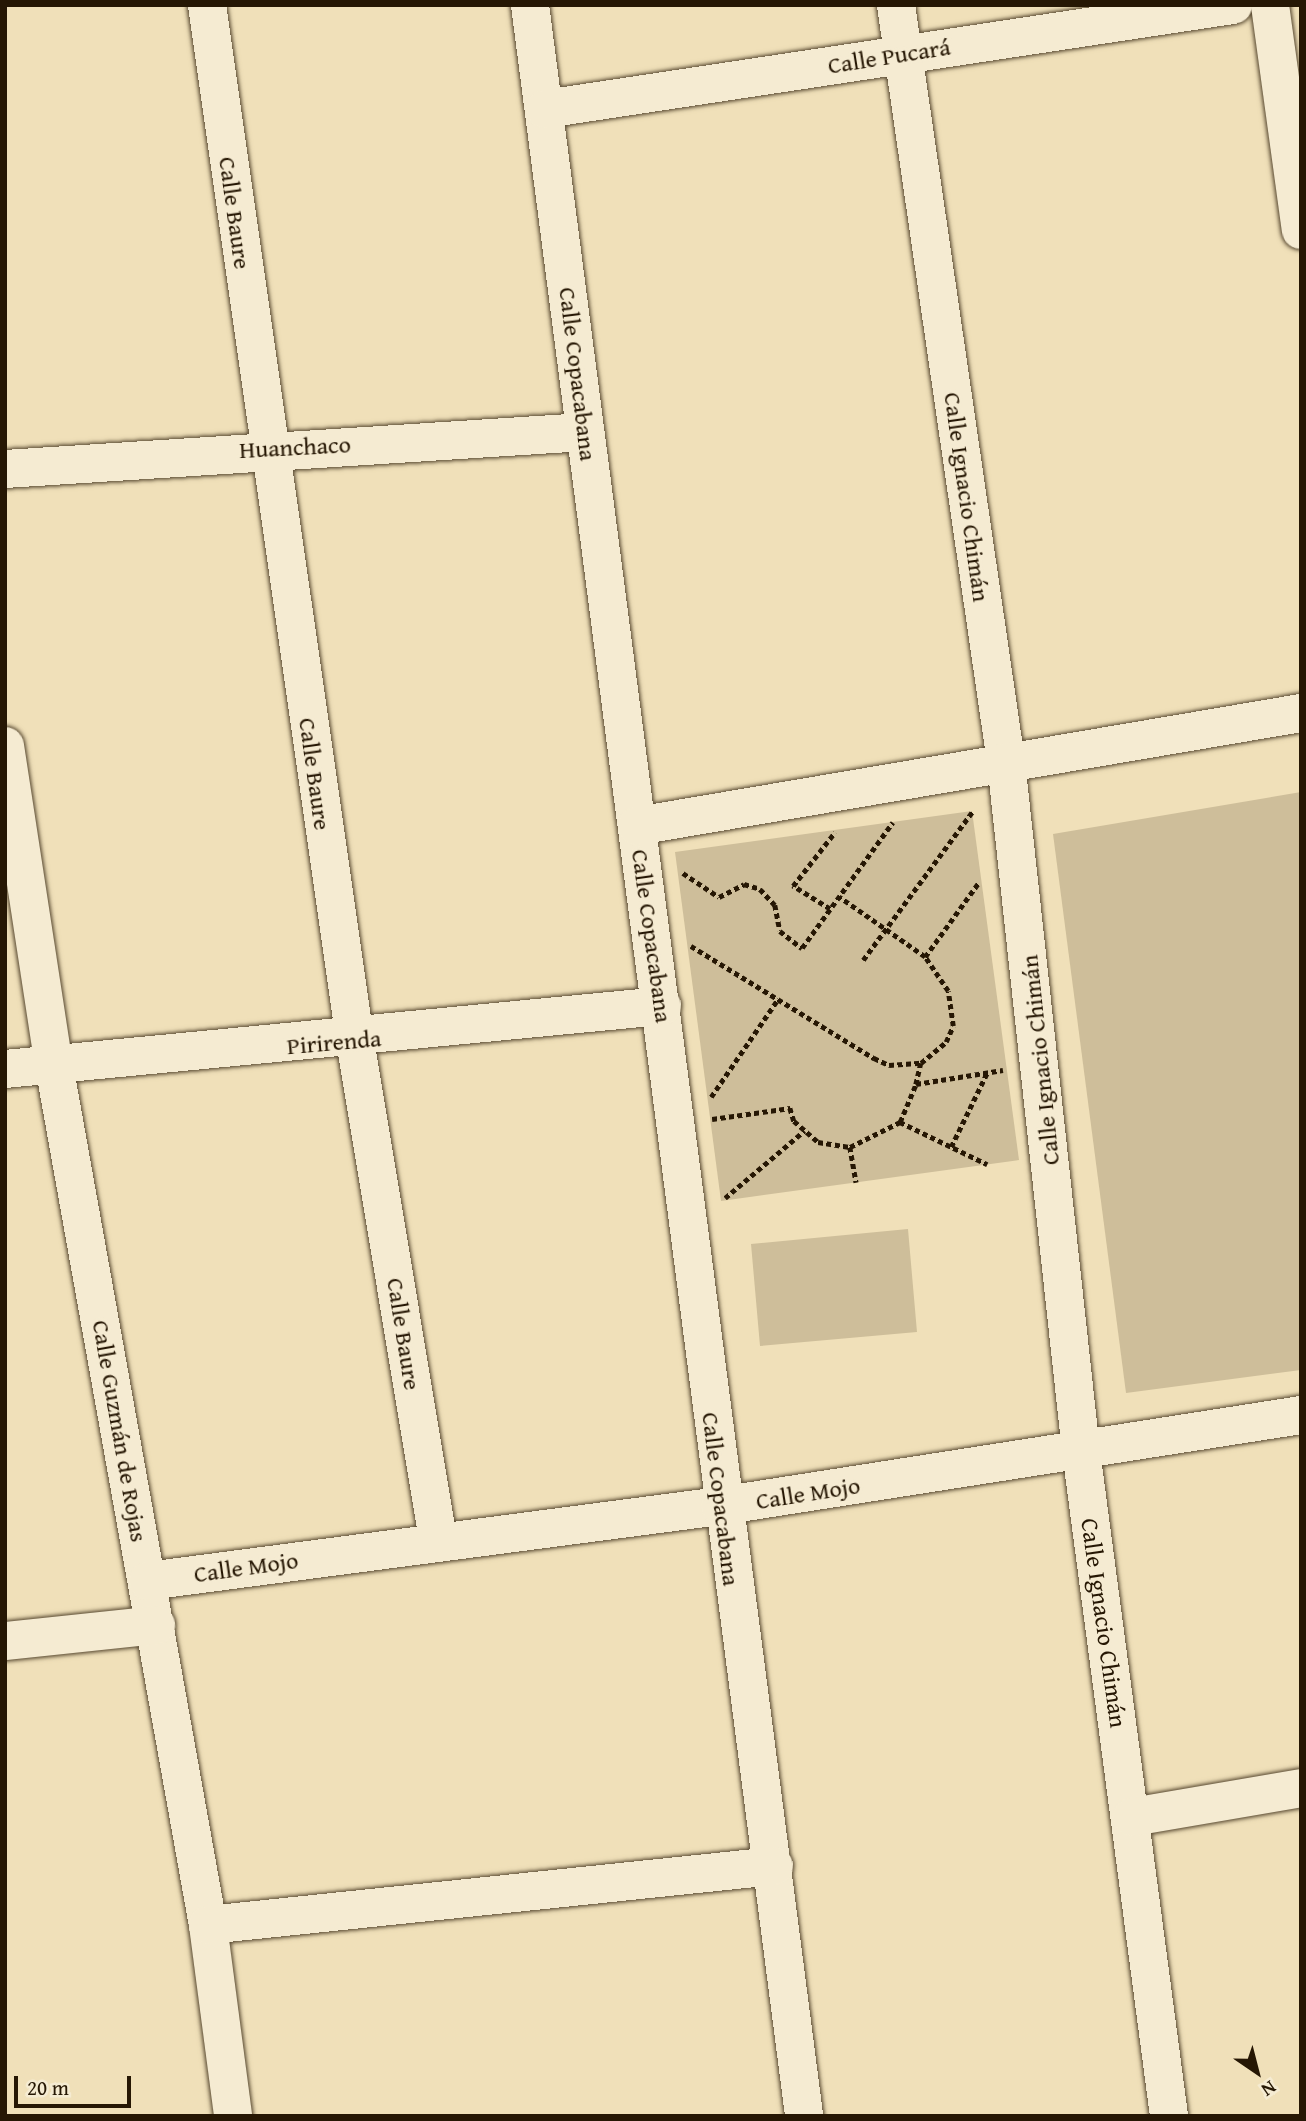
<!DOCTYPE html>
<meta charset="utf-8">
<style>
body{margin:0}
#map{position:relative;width:1306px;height:2121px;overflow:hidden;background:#f0e0b9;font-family:"Gentium Book Plus",serif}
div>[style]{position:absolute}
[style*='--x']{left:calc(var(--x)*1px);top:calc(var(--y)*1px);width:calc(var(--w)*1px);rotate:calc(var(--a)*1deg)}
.green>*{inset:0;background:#cebe9a}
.path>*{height:4.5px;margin-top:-2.25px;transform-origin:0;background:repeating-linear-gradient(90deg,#261704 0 5px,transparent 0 8.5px)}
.roads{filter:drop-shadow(0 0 2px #584931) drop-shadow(0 0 2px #584931)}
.minor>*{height:38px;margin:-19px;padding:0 19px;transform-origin:19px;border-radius:19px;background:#f5ebd2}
span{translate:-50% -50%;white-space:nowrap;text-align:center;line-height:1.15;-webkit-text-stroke:6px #f5ebd2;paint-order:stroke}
.street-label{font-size:24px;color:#261704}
.frame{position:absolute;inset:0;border:7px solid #261704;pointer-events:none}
.north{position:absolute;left:1222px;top:2037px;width:70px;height:70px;-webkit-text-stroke:5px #f5ebd2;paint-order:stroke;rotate:145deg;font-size:19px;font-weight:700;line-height:28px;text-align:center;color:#261704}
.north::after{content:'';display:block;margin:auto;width:24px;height:32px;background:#261704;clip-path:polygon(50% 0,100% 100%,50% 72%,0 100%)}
.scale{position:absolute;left:14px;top:2076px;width:117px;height:32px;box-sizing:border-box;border:4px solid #261704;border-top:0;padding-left:9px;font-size:21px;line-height:24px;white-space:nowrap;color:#261704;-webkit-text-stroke:5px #f5ebd2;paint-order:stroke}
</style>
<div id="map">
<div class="green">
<div style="clip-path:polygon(1301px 792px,1301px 1370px,1126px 1393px,1053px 834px)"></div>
<div style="clip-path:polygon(972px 811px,1019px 1160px,721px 1201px,675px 852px)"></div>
<div style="clip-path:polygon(908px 1229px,917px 1332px,760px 1346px,751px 1244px)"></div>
</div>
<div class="path">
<div style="--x:683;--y:873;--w:43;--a:33.7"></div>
<div style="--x:719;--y:897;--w:28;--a:-27"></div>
<div style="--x:744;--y:884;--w:17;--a:17"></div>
<div style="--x:760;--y:889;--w:22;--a:47"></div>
<div style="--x:775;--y:905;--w:26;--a:79"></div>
<div style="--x:780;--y:931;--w:28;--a:38"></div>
<div style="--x:802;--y:948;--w:155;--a:-54.2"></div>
<div style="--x:830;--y:909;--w:44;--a:-148.1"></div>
<div style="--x:793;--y:886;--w:68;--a:-52.1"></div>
<div style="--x:691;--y:946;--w:215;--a:31.5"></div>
<div style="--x:874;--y:1058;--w:17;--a:25"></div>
<div style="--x:889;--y:1065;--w:32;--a:-4"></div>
<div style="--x:921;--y:1063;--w:33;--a:-40"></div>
<div style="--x:946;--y:1042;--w:17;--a:-66"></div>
<div style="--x:953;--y:1026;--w:35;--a:-98"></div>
<div style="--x:948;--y:991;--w:41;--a:-124.1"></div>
<div style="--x:925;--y:957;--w:105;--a:-145.1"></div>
<div style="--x:925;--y:957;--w:92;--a:-54.2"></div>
<div style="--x:863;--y:960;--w:184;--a:-53.6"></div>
<div style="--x:921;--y:1063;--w:22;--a:103"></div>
<div style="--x:916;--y:1084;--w:88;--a:-9.1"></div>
<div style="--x:711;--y:1097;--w:119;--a:-55.6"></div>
<div style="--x:712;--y:1119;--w:79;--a:-8"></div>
<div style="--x:790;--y:1108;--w:14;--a:73"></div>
<div style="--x:794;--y:1121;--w:32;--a:41"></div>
<div style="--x:818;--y:1142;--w:32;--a:9"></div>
<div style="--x:850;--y:1147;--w:56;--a:-26.6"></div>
<div style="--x:900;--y:1122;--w:41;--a:-67.2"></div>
<div style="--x:900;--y:1122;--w:97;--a:25.8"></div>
<div style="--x:850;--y:1147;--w:36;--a:80"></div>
<div style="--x:951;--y:1147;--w:82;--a:-64.1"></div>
<div style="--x:725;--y:1198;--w:104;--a:-40.3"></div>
</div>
<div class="roads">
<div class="minor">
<div style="--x:207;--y:5;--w:1046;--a:81.86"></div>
<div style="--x:355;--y:1040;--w:507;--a:80.57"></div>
<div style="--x:530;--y:5;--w:2129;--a:82.6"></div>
<div style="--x:896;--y:5;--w:765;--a:81.73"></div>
<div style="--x:1006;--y:762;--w:693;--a:83.79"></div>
<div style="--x:1081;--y:1451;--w:671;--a:82.46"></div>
<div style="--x:1270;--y:5;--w:227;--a:82.2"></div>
<div style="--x:545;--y:109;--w:696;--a:-8.6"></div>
<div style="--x:5;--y:469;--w:581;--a:-3.65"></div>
<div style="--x:5;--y:746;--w:323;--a:81.3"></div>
<div style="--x:54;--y:1065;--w:874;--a:79.85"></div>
<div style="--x:208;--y:1925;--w:193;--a:82.5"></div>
<div style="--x:637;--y:826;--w:674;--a:-9.66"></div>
<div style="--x:5;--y:1069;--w:660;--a:-5.48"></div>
<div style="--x:148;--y:1581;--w:577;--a:-7.47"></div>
<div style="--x:720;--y:1506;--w:588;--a:-8.9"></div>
<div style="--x:5;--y:1641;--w:152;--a:-6"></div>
<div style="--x:1132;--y:1817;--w:171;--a:-9.7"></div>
<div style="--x:208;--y:1925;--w:569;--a:-5.95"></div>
</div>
</div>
<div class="street-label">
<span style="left:889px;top:56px;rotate:-9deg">Calle Pucará</span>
<span style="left:235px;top:213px;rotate:82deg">Calle Baure</span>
<span style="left:578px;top:374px;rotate:83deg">Calle Copacabana</span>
<span style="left:295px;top:447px;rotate:-3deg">Huanchaco</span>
<span style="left:967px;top:497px;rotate:82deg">Calle Ignacio Chimán</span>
<span style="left:315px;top:774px;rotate:82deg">Calle Baure</span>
<span style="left:652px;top:936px;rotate:82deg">Calle Copacabana</span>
<span style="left:334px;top:1042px;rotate:-5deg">Pirirenda</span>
<span style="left:1040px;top:1060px;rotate:-96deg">Calle Ignacio Chimán</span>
<span style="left:404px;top:1334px;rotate:81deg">Calle Baure</span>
<span style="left:120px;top:1431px;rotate:80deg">Calle Guzmán de Rojas</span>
<span style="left:808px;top:1493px;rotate:-9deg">Calle Mojo</span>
<span style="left:721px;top:1499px;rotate:83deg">Calle Copacabana</span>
<span style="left:246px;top:1567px;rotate:-8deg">Calle Mojo</span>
<span style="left:1104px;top:1623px;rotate:82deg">Calle Ignacio Chimán</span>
</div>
<div class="frame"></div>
<div class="north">N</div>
<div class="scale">20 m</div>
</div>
